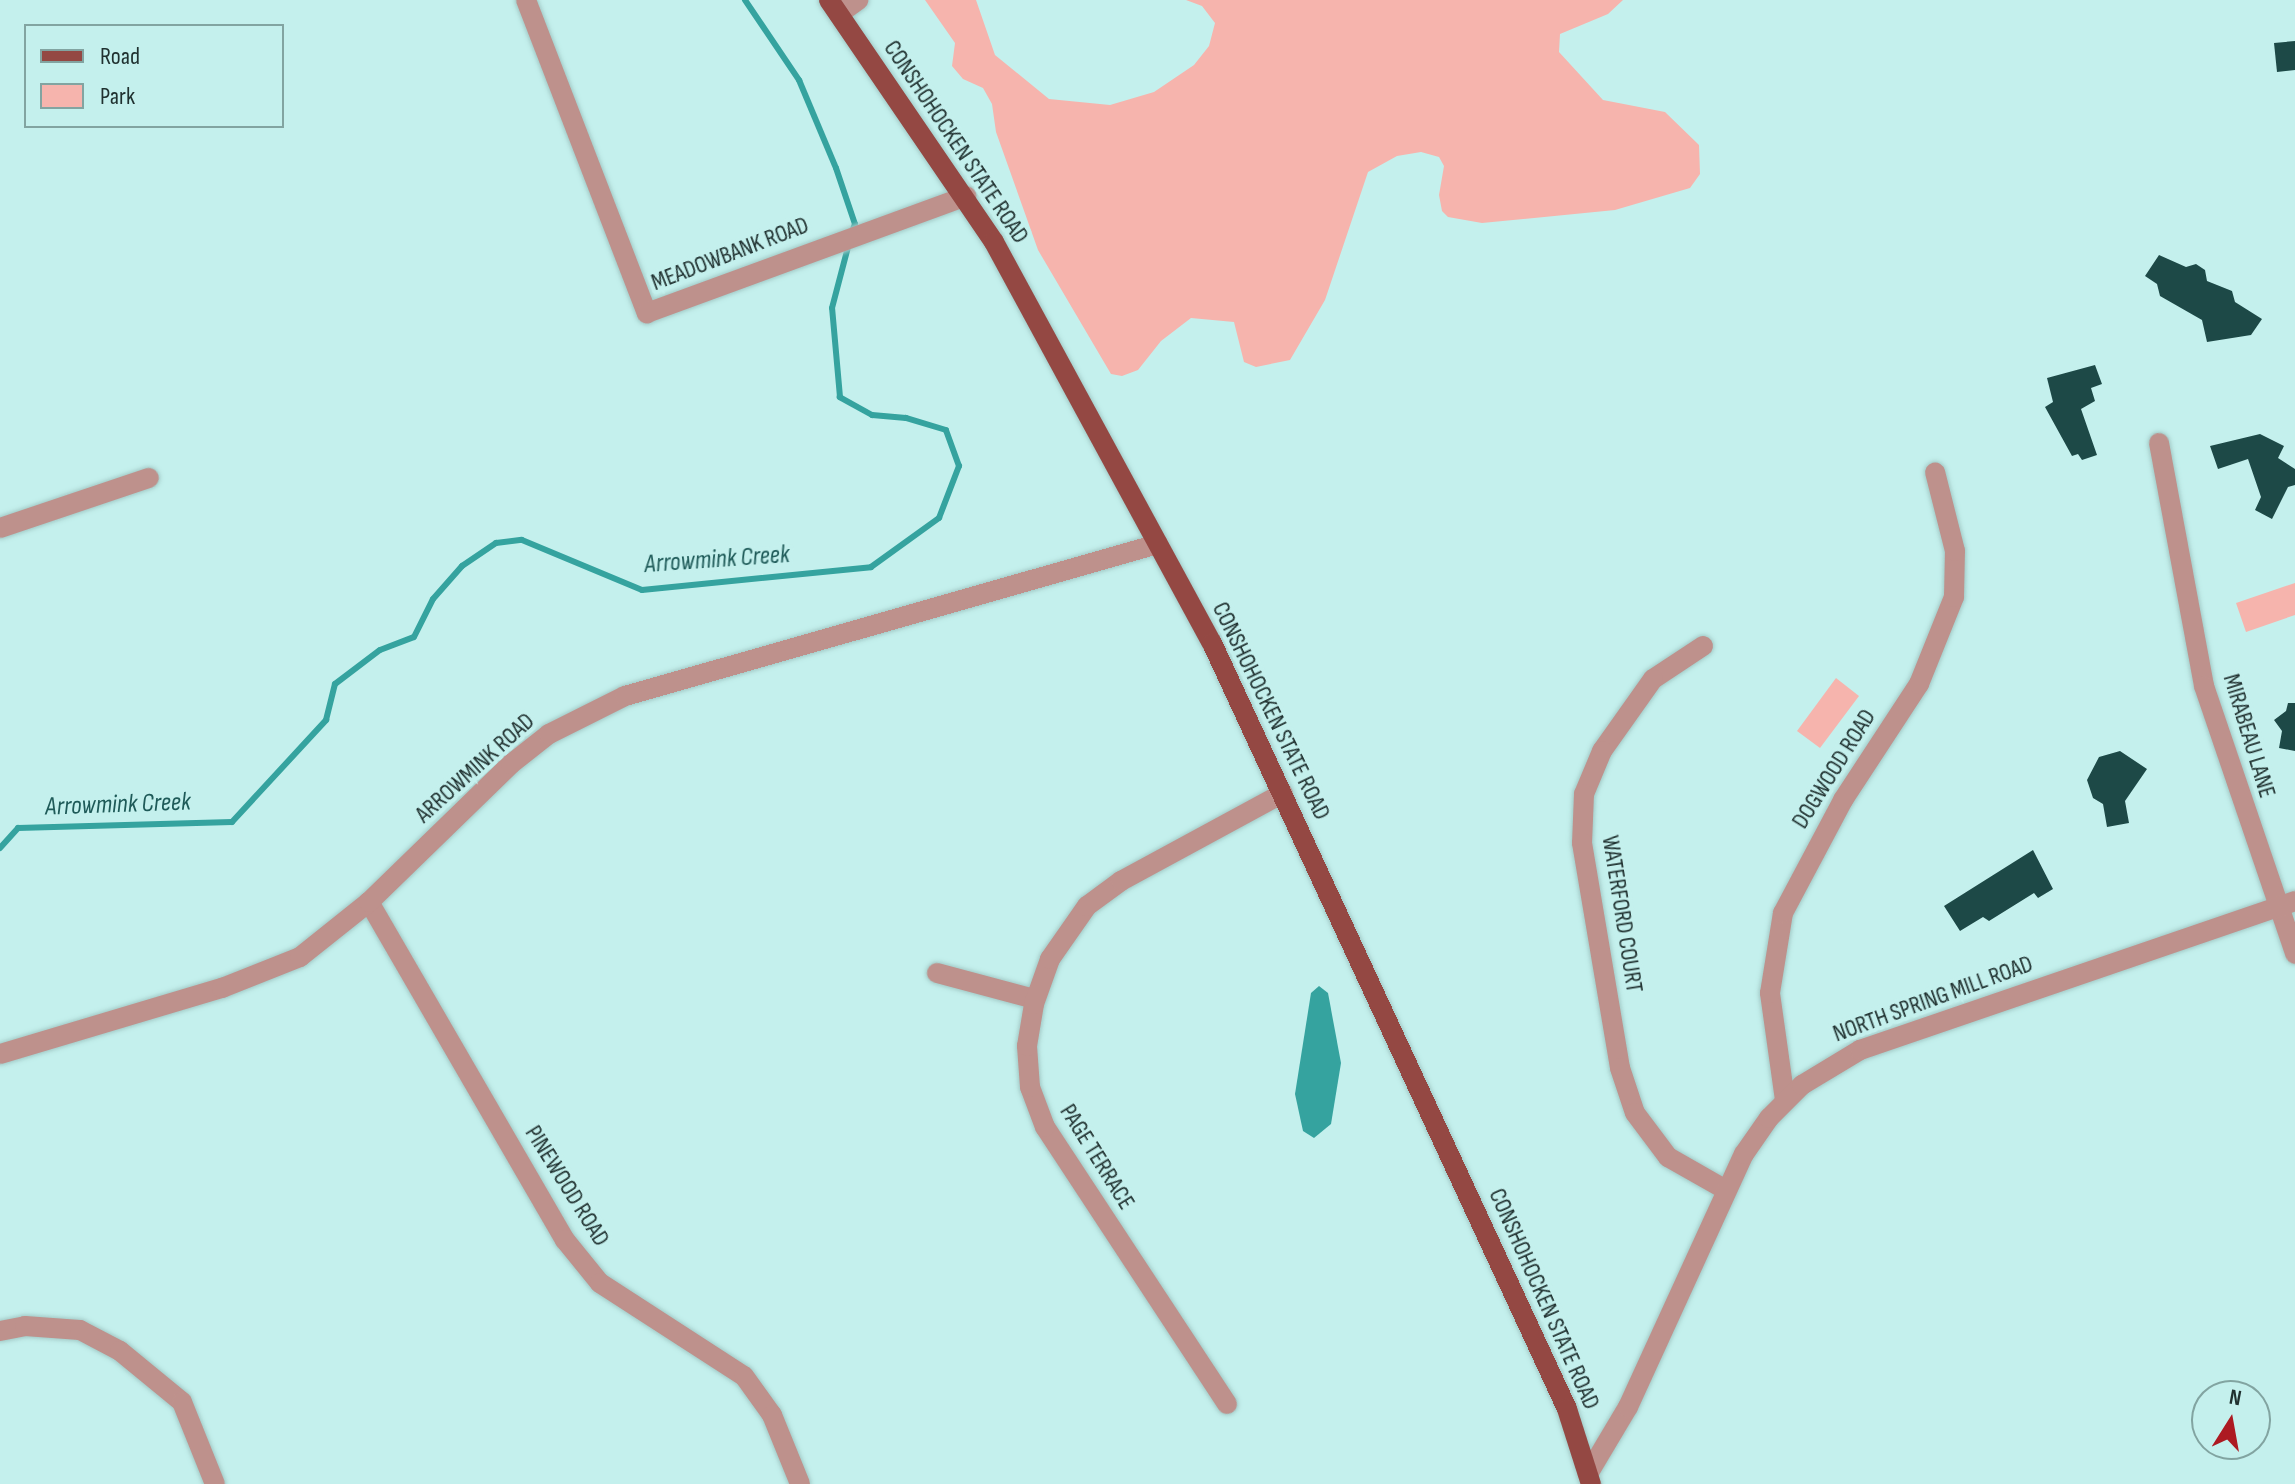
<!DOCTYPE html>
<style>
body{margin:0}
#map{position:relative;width:2295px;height:1484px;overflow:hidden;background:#c4f0ed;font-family:"Sofia Sans Condensed",sans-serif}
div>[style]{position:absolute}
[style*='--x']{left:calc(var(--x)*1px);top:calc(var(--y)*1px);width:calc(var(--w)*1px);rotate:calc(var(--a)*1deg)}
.green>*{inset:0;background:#f6b4ad}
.water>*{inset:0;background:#35a39f}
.stream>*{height:6px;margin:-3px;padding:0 3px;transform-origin:3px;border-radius:3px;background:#35a39f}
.building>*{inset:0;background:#1d4947}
.roads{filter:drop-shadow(0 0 2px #a3cac7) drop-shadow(0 0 2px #a3cac7)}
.minor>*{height:20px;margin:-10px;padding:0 10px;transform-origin:10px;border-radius:10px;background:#be918c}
.major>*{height:20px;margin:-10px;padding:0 10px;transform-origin:10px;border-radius:10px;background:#944843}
span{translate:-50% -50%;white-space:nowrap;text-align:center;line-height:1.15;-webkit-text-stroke:8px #c4f0ed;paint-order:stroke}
.street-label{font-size:24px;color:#203130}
.water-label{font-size:26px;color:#1e5a58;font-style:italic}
.legend{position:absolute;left:24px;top:24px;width:260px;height:104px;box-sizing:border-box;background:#c4f0ed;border:2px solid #82a4a1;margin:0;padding:10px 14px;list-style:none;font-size:24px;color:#203130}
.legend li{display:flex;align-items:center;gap:16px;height:40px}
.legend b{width:40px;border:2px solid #82a4a1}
.north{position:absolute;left:2191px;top:1380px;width:80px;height:80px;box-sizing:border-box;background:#c4f0ed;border:2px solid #82a4a1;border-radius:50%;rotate:11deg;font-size:22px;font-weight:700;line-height:32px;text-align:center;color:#203130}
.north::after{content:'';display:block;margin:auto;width:28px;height:36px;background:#ad1a22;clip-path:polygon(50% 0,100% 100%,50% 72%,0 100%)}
</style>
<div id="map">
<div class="green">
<div style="clip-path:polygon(925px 0,976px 0,995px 55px,1049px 99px,1110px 105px,1154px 92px,1194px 65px,1209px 46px,1215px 23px,1202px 6px,1186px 0,1623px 0,1608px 14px,1560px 34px,1559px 52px,1603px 100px,1665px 112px,1699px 145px,1700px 174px,1690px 188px,1615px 210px,1482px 223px,1448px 217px,1442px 211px,1439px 195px,1444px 166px,1439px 157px,1421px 152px,1397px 156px,1368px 172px,1325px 300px,1290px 360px,1256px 367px,1244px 362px,1234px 322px,1191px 318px,1161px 341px,1138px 370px,1122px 376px,1111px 374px,1038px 250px,996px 132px,992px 104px,983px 88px,963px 79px,952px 66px,955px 43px)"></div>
<div style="clip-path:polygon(2295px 583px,2295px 615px,2246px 632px,2236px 603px)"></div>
<div style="clip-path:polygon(1836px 678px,1859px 696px,1820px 748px,1797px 731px)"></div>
</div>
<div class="water">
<div style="clip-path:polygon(1319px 986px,1328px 993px,1341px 1063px,1331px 1124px,1314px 1138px,1303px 1131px,1295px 1094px,1311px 993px)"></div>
</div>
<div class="stream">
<div style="--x:745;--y:0;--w:97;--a:56"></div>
<div style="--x:799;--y:80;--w:95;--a:67.2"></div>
<div style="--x:836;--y:168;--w:59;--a:71.3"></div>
<div style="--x:855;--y:224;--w:9;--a:111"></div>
<div style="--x:0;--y:848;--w:27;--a:-48"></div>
<div style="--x:18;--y:828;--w:214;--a:-1.6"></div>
<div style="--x:232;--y:822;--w:139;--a:-47.3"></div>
<div style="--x:326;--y:720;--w:37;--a:-76"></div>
<div style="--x:335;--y:684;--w:56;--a:-37.1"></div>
<div style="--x:380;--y:650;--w:36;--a:-21"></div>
<div style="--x:414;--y:637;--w:42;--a:-63.4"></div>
<div style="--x:433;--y:599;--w:44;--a:-48.7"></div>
<div style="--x:462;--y:566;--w:41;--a:-34.1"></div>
<div style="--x:496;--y:543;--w:26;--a:-7"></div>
<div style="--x:522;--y:540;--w:130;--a:22.6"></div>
<div style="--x:642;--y:590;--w:230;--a:-5.7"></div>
<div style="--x:871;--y:567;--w:84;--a:-35.8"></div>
<div style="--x:939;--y:518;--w:56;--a:-69"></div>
<div style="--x:959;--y:466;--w:38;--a:-110"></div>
<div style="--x:946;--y:430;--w:42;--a:-163.3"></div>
<div style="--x:906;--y:418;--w:34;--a:-175"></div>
<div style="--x:872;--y:415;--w:37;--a:-151"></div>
<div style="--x:840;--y:397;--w:89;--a:-95.1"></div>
<div style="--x:832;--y:308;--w:67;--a:-75.3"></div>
</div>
<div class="building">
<div style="clip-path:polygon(2295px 41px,2295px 70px,2277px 72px,2274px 43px)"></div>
<div style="clip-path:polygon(2159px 255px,2186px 267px,2196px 264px,2205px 270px,2207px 281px,2232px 291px,2235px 302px,2262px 319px,2251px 335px,2207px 342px,2202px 320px,2160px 296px,2157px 284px,2145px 276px)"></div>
<div style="clip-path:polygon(2095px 365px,2102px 384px,2091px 388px,2095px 401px,2081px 409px,2097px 455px,2082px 460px,2078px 454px,2072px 456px,2045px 407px,2053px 402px,2047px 378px)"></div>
<div style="clip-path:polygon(2260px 434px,2284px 446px,2278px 458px,2295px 469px,2295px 485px,2288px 487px,2272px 519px,2255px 510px,2261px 497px,2248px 459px,2218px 469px,2210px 446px)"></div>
<div style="clip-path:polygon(2288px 703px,2295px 703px,2295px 751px,2279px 748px,2282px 731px,2274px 720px,2286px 711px)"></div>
<div style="clip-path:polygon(2120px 751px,2147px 769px,2125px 801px,2129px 823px,2107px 827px,2103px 804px,2093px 798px,2087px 780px,2099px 757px)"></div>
<div style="clip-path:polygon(2033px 850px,2053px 889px,2038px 898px,2034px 893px,1989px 921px,1983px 917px,1960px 931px,1944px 906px)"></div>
</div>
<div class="roads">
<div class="minor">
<div style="--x:526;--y:0;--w:336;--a:68.9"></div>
<div style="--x:647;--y:313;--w:340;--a:-20.1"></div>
<div style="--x:839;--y:14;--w:24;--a:-36"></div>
<div style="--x:2159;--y:443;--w:247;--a:79.5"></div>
<div style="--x:2204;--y:686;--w:283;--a:71.2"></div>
<div style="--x:0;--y:528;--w:157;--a:-18.6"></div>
<div style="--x:1703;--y:646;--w:60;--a:146.6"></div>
<div style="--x:1653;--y:679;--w:88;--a:125.3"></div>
<div style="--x:1602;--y:751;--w:47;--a:112.7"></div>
<div style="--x:1584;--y:794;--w:49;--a:92.3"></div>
<div style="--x:1582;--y:843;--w:228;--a:80.4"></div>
<div style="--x:1620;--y:1068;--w:47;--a:71.6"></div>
<div style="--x:1635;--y:1113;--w:55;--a:53.1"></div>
<div style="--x:1668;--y:1157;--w:67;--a:29.6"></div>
<div style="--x:369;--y:902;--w:391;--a:59.9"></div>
<div style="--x:565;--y:1240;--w:55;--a:50.9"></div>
<div style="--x:600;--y:1283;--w:171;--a:32.9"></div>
<div style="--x:744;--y:1376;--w:48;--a:54.3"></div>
<div style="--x:772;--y:1415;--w:74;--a:67.9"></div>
<div style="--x:937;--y:973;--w:101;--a:14.9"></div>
<div style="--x:0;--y:1054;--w:232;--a:-16.6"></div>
<div style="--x:222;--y:988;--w:84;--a:-21.7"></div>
<div style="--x:300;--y:957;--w:88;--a:-38.6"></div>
<div style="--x:369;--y:902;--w:198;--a:-44.2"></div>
<div style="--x:511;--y:764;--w:48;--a:-38.3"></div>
<div style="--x:549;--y:734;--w:85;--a:-26.6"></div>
<div style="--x:625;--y:696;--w:554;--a:-15.92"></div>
<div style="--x:1785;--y:1100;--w:108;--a:-98"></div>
<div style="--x:1770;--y:993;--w:81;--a:-80.8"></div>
<div style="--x:1783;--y:913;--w:128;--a:-62"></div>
<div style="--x:1843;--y:800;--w:139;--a:-56.8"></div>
<div style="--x:1919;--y:684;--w:94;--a:-68.1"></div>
<div style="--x:1954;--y:597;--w:46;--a:-88.8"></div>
<div style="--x:1955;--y:551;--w:81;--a:-104.2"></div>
<div style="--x:0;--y:1331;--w:25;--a:-11"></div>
<div style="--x:25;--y:1326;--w:55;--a:4.2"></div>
<div style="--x:80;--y:1330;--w:45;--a:27.7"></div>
<div style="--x:120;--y:1351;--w:80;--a:39.4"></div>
<div style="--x:182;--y:1402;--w:88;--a:68.1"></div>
<div style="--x:1227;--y:1404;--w:331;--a:-123.3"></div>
<div style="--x:1045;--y:1127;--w:43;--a:-110.6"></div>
<div style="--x:1030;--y:1087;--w:41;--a:-94.2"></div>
<div style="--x:1027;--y:1046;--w:43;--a:-80.5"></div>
<div style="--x:1034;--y:1004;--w:48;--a:-70.4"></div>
<div style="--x:1050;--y:959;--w:65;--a:-55.1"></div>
<div style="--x:1087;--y:906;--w:42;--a:-36.3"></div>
<div style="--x:1121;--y:881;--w:184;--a:-28.5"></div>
<div style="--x:1588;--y:1474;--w:78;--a:-59.2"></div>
<div style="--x:1628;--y:1407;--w:278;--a:-65.4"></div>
<div style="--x:1744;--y:1154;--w:44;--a:-55.2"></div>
<div style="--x:1769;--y:1118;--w:47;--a:-45"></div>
<div style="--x:1802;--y:1085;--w:68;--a:-31.1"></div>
<div style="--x:1860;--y:1050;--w:460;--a:-18.9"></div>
</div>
<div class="major">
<div style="--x:829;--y:0;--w:293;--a:55.7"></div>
<div style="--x:994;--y:242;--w:456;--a:61.5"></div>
<div style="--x:1212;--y:643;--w:844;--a:65.13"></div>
<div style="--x:1567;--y:1409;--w:79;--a:72.3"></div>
</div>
</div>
<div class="street-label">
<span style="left:956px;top:142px;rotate:56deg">CONSHOHOCKEN STATE ROAD</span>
<span style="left:730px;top:254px;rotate:-21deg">MEADOWBANK ROAD</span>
<span style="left:1271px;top:711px;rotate:64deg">CONSHOHOCKEN STATE ROAD</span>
<span style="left:2249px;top:736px;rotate:73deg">MIRABEAU LANE</span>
<span style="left:475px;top:768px;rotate:-42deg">ARROWMINK ROAD</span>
<span style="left:1834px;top:769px;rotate:-58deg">DOGWOOD ROAD</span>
<span style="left:1622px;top:914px;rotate:81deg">WATERFORD COURT</span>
<span style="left:1933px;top:999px;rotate:-20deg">NORTH SPRING MILL ROAD</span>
<span style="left:1097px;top:1157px;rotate:58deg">PAGE TERRACE</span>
<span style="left:567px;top:1186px;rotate:58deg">PINEWOOD ROAD</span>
<span style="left:1544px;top:1299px;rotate:66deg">CONSHOHOCKEN STATE ROAD</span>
</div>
<div class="water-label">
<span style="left:717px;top:560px;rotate:-4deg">Arrowmink Creek</span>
<span style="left:118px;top:805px;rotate:-2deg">Arrowmink Creek</span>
</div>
<ul class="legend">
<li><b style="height:10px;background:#944843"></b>Road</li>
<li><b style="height:22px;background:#f6b4ad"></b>Park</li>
</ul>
<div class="north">N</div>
</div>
